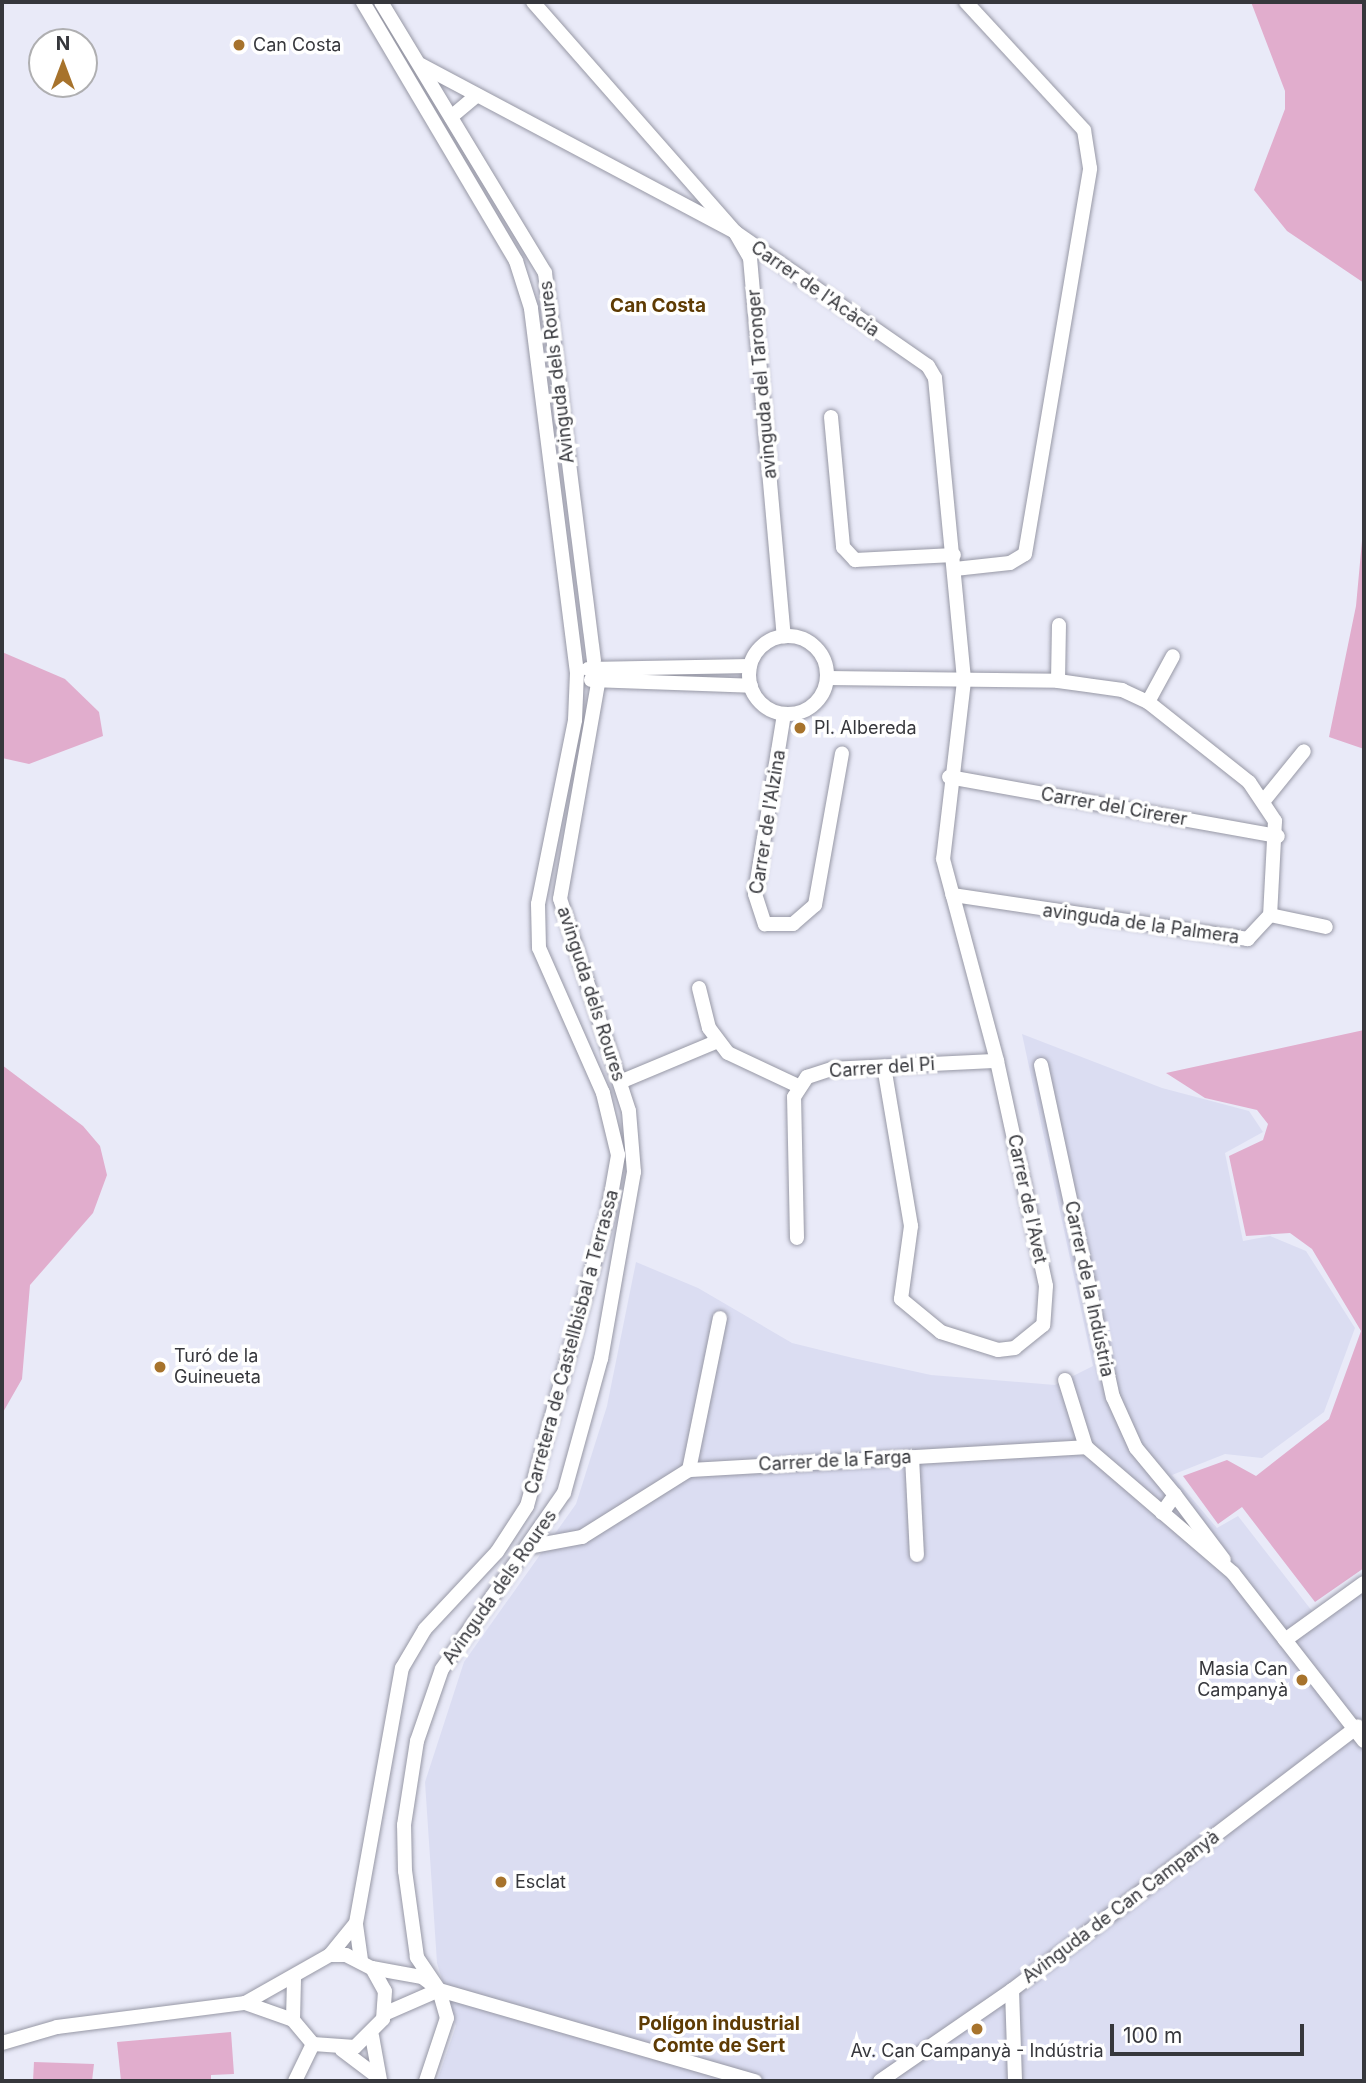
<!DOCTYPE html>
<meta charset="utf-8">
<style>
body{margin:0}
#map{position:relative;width:1366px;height:2083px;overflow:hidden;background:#e9eaf8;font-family:Inter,sans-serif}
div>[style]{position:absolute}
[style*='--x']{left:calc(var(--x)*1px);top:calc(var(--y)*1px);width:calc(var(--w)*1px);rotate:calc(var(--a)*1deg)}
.built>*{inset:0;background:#dbddf2}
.green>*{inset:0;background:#e1adcd}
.roads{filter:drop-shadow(0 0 2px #9798a5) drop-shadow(0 0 2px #9798a5)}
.minor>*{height:14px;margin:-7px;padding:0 7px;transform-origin:7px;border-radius:7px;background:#fff}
.minor>.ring{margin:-7px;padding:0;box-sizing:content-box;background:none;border:14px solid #fff;border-radius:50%}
.dots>*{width:19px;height:19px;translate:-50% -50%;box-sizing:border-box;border:4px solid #fff;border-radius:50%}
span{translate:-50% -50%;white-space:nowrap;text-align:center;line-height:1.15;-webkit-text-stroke:7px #fff;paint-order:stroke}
.poi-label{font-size:18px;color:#36373c}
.left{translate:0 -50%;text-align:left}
.right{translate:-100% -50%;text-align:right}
.street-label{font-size:18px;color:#36373c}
.neighbourhood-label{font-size:19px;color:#5e3b04;font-weight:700}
.frame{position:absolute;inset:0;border:4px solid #36373c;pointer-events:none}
.north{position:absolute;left:28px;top:28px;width:70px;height:70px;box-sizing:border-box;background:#fff;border:2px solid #afafb1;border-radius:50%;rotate:0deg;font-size:19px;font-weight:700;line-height:28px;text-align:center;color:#36373c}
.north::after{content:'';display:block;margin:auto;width:24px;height:32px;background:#a7732c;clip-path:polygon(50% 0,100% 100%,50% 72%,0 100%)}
.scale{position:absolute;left:1110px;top:2024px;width:194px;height:32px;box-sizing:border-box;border:4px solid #36373c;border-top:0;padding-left:9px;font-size:21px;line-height:24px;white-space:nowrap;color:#36373c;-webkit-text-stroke:5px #fff;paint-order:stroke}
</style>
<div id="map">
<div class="built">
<div style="clip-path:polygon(1022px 1034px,1162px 1088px,1249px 1111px,1263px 1132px,1225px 1153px,1243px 1241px,1270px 1236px,1306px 1251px,1355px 1328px,1324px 1412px,1262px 1458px,1225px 1454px,1172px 1475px,1217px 1528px,1238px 1516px,1319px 1620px,1364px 1590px,1364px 2081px,437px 2081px,456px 2026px,437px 1963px,425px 1782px,464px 1662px,576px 1504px,607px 1406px,636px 1262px,698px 1288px,792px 1343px,853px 1358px,931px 1375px,1055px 1385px,1093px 1366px)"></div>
</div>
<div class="green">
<div style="clip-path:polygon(1251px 2px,1364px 2px,1364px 283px,1287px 231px,1254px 190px,1285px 109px,1285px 91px)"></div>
<div style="clip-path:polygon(1364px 519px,1364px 749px,1329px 737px,1356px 606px)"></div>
<div style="clip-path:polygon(2px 652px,65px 679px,99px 712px,103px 736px,29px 764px,2px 758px)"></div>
<div style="clip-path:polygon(1364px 1030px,1364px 1568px,1315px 1602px,1242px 1507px,1218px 1524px,1183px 1476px,1227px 1460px,1256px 1476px,1329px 1419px,1361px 1331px,1312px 1249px,1290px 1233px,1246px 1236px,1229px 1156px,1263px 1140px,1268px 1124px,1257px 1110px,1205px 1098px,1166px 1073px)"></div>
<div style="clip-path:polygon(2px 1065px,83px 1126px,100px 1146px,107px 1175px,93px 1213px,30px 1285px,22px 1379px,2px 1414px)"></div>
<div style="clip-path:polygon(231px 2032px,234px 2074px,211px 2075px,211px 2081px,121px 2081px,117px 2042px)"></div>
<div style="clip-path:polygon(34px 2062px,94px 2064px,92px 2081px,33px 2081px)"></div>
</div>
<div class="roads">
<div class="minor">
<div style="--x:381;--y:2;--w:317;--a:58.8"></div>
<div style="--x:545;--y:273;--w:391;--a:82.8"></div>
<div style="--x:533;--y:2;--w:306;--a:48.7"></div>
<div style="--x:735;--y:232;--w:30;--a:60"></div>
<div style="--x:750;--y:258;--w:380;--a:84.9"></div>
<div style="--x:421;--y:65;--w:356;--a:28"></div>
<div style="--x:735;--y:232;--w:235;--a:34.8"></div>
<div style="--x:928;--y:366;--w:14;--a:60"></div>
<div style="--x:935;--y:378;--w:304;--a:84.5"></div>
<div style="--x:964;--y:681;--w:179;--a:96.7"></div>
<div style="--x:943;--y:859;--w:209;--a:75"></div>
<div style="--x:997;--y:1061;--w:230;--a:77.7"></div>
<div style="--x:1046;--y:1286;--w:39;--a:94"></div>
<div style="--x:1043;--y:1325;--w:36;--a:141"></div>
<div style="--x:1015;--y:1348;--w:17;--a:173"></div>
<div style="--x:998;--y:1350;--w:60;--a:-162.5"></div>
<div style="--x:941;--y:1332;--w:52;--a:-140.5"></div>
<div style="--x:901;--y:1299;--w:74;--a:-82.2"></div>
<div style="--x:911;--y:1226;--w:161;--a:-99.6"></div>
<div style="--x:451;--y:117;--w:34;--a:-40"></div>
<div style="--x:831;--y:417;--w:131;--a:84.7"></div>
<div style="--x:843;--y:547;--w:18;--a:47"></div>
<div style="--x:855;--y:560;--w:99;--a:-2.9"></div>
<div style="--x:955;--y:569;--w:55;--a:-6.2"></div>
<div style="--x:1010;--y:563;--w:17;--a:-31"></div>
<div style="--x:1025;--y:554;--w:391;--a:-80.4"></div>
<div style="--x:1090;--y:168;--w:38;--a:-99"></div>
<div style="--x:1084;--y:130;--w:174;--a:-132.7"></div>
<div class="ring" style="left:749px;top:636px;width:64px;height:64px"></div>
<div style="--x:588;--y:669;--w:162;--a:-1.1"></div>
<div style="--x:827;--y:678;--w:231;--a:0.7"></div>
<div style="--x:1058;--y:681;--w:65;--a:8"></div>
<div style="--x:1122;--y:690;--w:29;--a:25"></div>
<div style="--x:1148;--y:702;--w:129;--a:38.4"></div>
<div style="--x:1249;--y:782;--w:47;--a:56.3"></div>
<div style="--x:1275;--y:821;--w:94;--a:93"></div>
<div style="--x:1270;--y:915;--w:33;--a:133"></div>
<div style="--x:1248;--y:939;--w:299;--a:-171.5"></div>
<div style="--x:591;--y:680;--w:160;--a:2.1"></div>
<div style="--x:1058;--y:681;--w:56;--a:-89"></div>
<div style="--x:1148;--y:702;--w:52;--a:-61.5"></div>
<div style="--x:784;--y:714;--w:182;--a:99.2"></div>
<div style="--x:755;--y:894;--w:32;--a:72"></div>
<div style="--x:765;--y:924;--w:28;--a:0"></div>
<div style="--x:793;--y:924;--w:29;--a:-41"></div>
<div style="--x:815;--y:905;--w:154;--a:-79.9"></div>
<div style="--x:949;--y:777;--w:334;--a:10.2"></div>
<div style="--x:1266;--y:798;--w:60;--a:-51"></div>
<div style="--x:1270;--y:915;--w:57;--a:12.1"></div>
<div style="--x:699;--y:988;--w:41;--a:76"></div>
<div style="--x:709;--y:1028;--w:31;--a:53"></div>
<div style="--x:728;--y:1053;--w:77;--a:25.2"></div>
<div style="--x:1041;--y:1065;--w:340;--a:77.8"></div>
<div style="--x:1113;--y:1397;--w:56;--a:65.7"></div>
<div style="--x:1136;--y:1448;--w:61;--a:50.3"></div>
<div style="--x:1175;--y:1495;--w:22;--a:126"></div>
<div style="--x:620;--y:1082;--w:106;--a:-22.7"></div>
<div style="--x:797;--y:1238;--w:141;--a:-91.2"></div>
<div style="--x:794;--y:1097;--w:24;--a:-57"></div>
<div style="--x:807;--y:1077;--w:26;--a:-18"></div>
<div style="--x:832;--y:1069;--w:165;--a:-2.8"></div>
<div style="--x:1065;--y:1380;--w:70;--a:72.6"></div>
<div style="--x:1086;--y:1447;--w:194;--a:40.6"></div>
<div style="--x:1233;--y:1573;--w:213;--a:52.1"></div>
<div style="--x:912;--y:1457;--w:98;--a:87.1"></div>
<div style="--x:689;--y:1470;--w:155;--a:-78.5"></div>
<div style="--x:1175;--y:1495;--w:81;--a:53"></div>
<div style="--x:533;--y:1546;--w:50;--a:-10.4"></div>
<div style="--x:582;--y:1537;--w:126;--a:-32.1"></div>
<div style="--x:689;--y:1470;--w:398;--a:-3.3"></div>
<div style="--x:1285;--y:1640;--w:97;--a:-35.8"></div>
<div style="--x:330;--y:1955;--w:41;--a:-50.9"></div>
<div style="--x:361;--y:1960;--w:37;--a:-98"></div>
<div style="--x:356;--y:1923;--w:259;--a:-79.8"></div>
<div style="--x:402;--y:1668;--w:45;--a:-59.5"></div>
<div style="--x:425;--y:1629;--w:105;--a:-46.9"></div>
<div style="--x:497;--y:1552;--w:55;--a:-56.9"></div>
<div style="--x:527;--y:1506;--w:305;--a:-74.6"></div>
<div style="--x:608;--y:1212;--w:58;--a:-80"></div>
<div style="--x:618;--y:1155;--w:64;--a:-103.6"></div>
<div style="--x:603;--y:1093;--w:158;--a:-113.8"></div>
<div style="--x:539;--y:948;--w:44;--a:-91.3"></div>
<div style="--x:538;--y:904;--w:188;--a:-78.6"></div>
<div style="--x:575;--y:720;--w:47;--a:-87.6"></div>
<div style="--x:577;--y:673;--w:368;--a:-97.2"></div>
<div style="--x:531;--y:308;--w:49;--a:-107.7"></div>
<div style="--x:516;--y:261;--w:301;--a:-120.6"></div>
<div style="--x:372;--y:1968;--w:51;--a:10.2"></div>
<div style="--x:422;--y:1977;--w:21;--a:37"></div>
<div style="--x:439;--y:1990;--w:329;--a:16.1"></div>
<div style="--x:439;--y:1990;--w:40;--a:-124"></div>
<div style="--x:417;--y:1957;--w:87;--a:-97.9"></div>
<div style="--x:405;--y:1871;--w:46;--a:-91.2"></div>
<div style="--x:404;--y:1825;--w:85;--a:-81.2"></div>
<div style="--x:417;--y:1741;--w:76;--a:-70.9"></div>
<div style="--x:442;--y:1669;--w:214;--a:-55.3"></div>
<div style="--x:564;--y:1493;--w:139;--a:-74.6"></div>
<div style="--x:601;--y:1359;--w:190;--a:-80"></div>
<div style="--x:634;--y:1172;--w:61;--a:-94.7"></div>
<div style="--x:629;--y:1111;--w:223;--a:-108"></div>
<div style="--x:560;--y:899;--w:218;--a:-80"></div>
<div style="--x:1012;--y:1990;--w:91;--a:88.1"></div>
<div style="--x:245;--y:2003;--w:51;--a:19.5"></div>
<div style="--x:384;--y:2014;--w:60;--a:-23.6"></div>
<div style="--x:372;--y:2036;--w:45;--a:79.7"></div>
<div style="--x:2;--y:2043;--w:57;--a:-16.2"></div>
<div style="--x:57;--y:2027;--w:190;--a:-7.3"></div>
<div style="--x:245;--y:2003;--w:98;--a:-29.5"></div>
<div style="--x:330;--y:1955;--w:16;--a:0"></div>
<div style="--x:346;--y:1955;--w:29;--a:27"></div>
<div style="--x:372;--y:1968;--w:26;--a:61"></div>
<div style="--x:385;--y:1991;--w:28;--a:94"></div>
<div style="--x:383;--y:2019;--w:40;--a:135"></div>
<div style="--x:355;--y:2047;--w:42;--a:-175.9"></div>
<div style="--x:313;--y:2044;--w:31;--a:-130"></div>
<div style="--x:293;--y:2020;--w:41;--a:-88.6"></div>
<div style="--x:342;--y:2050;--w:46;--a:37.1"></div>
<div style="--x:295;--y:2081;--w:41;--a:-64.1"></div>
<div style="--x:426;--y:2081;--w:66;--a:-71.6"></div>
<div style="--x:447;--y:2018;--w:29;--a:-106"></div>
<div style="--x:880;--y:2081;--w:160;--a:-34.6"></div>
<div style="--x:1012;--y:1990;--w:435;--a:-37.3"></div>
</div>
</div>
<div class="dots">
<div style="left:239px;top:45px;background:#a7732c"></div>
<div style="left:800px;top:728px;background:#a7732c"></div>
<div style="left:160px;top:1367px;background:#a7732c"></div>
<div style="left:1302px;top:1680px;background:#a7732c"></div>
<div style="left:501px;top:1882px;background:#a7732c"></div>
<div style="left:977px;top:2029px;background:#a7732c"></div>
</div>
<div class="poi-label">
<span class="left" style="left:253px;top:45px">Can Costa</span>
<span class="left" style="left:814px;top:728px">Pl. Albereda</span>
<span class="left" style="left:174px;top:1367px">Turó de la<br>Guineueta</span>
<span class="right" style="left:1288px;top:1680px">Masia Can<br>Campanyà</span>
<span class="left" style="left:515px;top:1882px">Esclat</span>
<span style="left:977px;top:2051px">Av. Can Campanyà - Indústria</span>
</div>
<div class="street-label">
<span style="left:815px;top:289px;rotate:35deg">Carrer de l'Acàcia</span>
<span style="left:557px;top:372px;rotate:-97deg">Avinguda dels Roures</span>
<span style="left:762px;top:384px;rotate:-95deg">avinguda del Taronger</span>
<span style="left:1114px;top:807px;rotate:10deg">Carrer del Cirerer</span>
<span style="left:768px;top:822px;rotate:-81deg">Carrer de l'Alzina</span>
<span style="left:1141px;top:924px;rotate:8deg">avinguda de la Palmera</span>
<span style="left:591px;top:994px;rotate:72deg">avinguda dels Roures</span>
<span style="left:882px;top:1068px;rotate:-4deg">Carrer del Pi</span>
<span style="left:1027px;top:1199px;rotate:78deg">Carrer de l'Avet</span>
<span style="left:1089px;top:1289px;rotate:78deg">Carrer de la Indústria</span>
<span style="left:572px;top:1342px;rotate:-75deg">Carretera de Castellbisbal a Terrassa</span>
<span style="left:835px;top:1461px;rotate:-3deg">Carrer de la Farga</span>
<span style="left:500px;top:1587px;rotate:-55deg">Avinguda dels Roures</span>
<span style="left:1121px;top:1907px;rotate:-37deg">Avinguda de Can Campanyà</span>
</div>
<div class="neighbourhood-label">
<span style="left:658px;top:306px">Can Costa</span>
<span style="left:719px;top:2035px">Polígon industrial<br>Comte de Sert</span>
</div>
<div class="frame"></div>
<div class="north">N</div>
<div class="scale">100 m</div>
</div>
